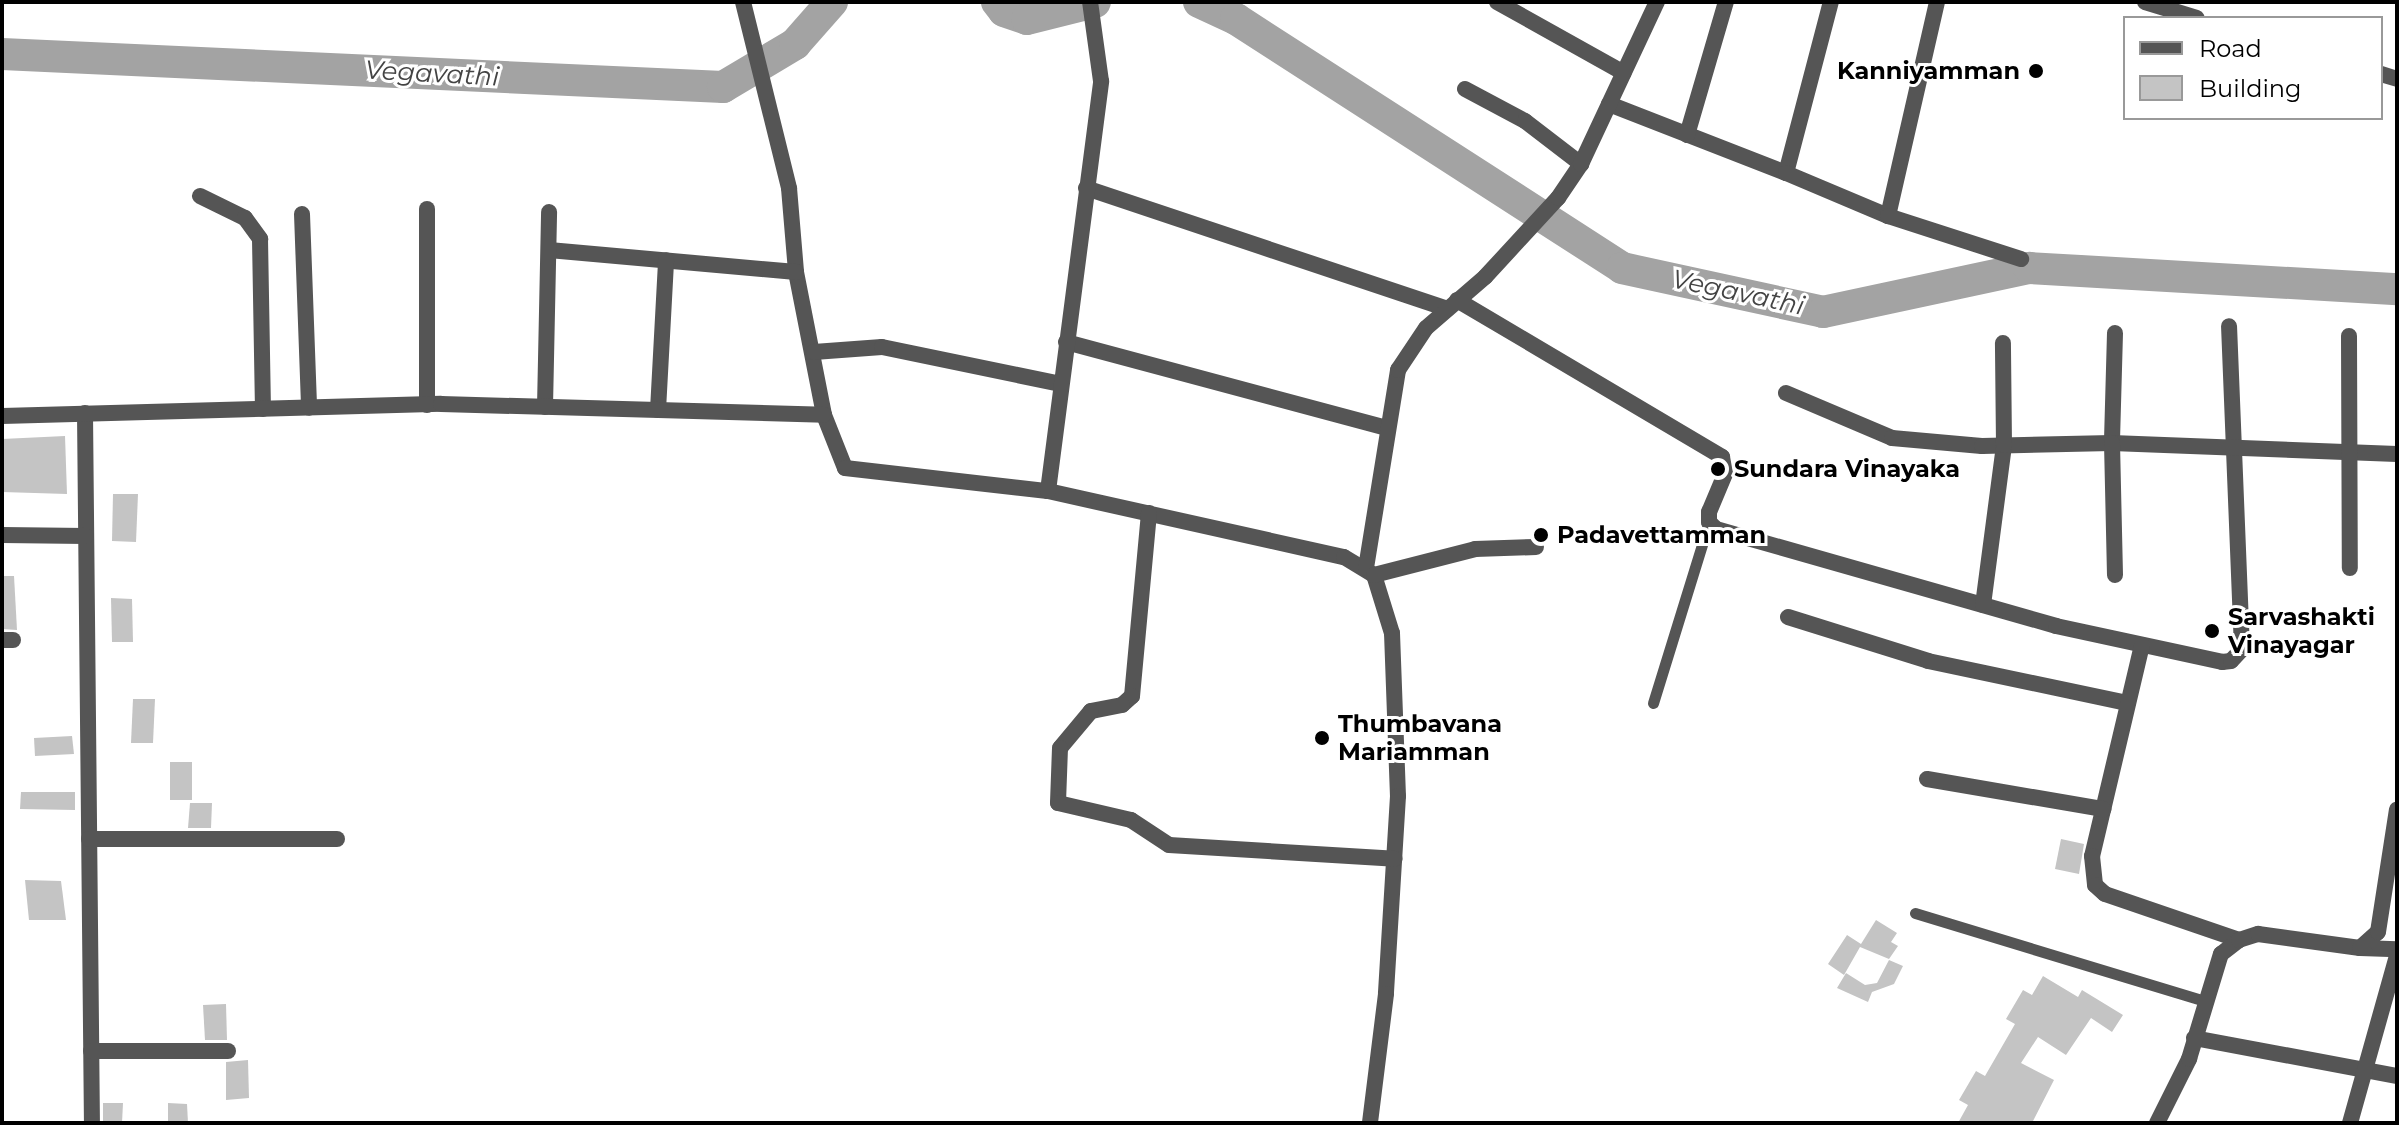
<!DOCTYPE html>
<style>
body{margin:0}
#map{position:relative;width:2399px;height:1125px;overflow:hidden;background:#fff;font-family:Montserrat,sans-serif}
div>[style]{position:absolute}
[style*='--x']{left:calc(var(--x)*1px);top:calc(var(--y)*1px);width:calc(var(--w)*1px);rotate:calc(var(--a)*1deg)}
.river>*{height:32px;margin:-16px;padding:0 16px;transform-origin:16px;border-radius:16px;background:#a3a3a3}
.building>*{inset:0;background:#c4c4c4}
.lane>*{height:11px;margin:-5.5px;padding:0 5.5px;transform-origin:5.5px;border-radius:5.5px;background:#555}
.street>*{height:16px;margin:-8px;padding:0 8px;transform-origin:8px;border-radius:8px;background:#555}
.dots>*{width:22px;height:22px;translate:-50% -50%;box-sizing:border-box;border:4px solid #fff;border-radius:50%}
span{translate:-50% -50%;white-space:nowrap;text-align:center;line-height:1.15;-webkit-text-stroke:6px #fff;paint-order:stroke}
.poi-label{font-size:24px;color:#000;font-weight:700}
.right{translate:-100% -50%;text-align:right}
.left{translate:0 -50%;text-align:left}
.water-label{font-size:26px;color:#444;font-style:italic}
.frame{position:absolute;inset:0;border:4px solid #000;pointer-events:none}
.legend{position:absolute;left:2123px;top:16px;width:260px;height:104px;box-sizing:border-box;background:#fff;border:2px solid #999;margin:0;padding:10px 14px;list-style:none;font-size:24px;color:#000}
.legend li{display:flex;align-items:center;gap:16px;height:40px}
.legend b{width:40px;border:2px solid #999}
</style>
<div id="map">
<div class="river">
<div style="--x:997;--y:2;--w:11;--a:52"></div>
<div style="--x:1004;--y:11;--w:24;--a:19"></div>
<div style="--x:1027;--y:19;--w:70;--a:-14"></div>
<div style="--x:1199;--y:2;--w:41;--a:24.7"></div>
<div style="--x:1236;--y:19;--w:459;--a:32.8"></div>
<div style="--x:1622;--y:268;--w:206;--a:12.3"></div>
<div style="--x:1823;--y:312;--w:211;--a:-12.1"></div>
<div style="--x:2029;--y:268;--w:369;--a:3.3"></div>
<div style="--x:2;--y:54;--w:722;--a:2.62"></div>
<div style="--x:723;--y:87;--w:84;--a:-30.8"></div>
<div style="--x:795;--y:44;--w:56;--a:-48.6"></div>
</div>
<div class="building">
<div style="clip-path:polygon(65px 436px,67px 494px,2px 492px,2px 439px)"></div>
<div style="clip-path:polygon(113px 494px,138px 494px,136px 542px,112px 541px)"></div>
<div style="clip-path:polygon(2px 576px,14px 576px,17px 630px,2px 629px)"></div>
<div style="clip-path:polygon(111px 598px,132px 599px,133px 642px,112px 642px)"></div>
<div style="clip-path:polygon(133px 699px,155px 699px,153px 743px,131px 743px)"></div>
<div style="clip-path:polygon(72px 736px,74px 754px,35px 756px,34px 738px)"></div>
<div style="clip-path:polygon(170px 762px,192px 762px,192px 800px,170px 800px)"></div>
<div style="clip-path:polygon(21px 792px,75px 792px,75px 810px,20px 809px)"></div>
<div style="clip-path:polygon(190px 803px,212px 803px,211px 828px,188px 828px)"></div>
<div style="clip-path:polygon(2061px 839px,2084px 844px,2079px 874px,2055px 869px)"></div>
<div style="clip-path:polygon(25px 880px,61px 881px,66px 920px,29px 920px)"></div>
<div style="clip-path:polygon(1876px 920px,1897px 933px,1891px 942px,1898px 946px,1889px 959px,1860px 947px,1844px 975px,1828px 964px,1847px 935px,1861px 944px)"></div>
<div style="clip-path:polygon(1889px 960px,1903px 966px,1894px 984px,1872px 992px,1868px 1002px,1837px 988px,1846px 973px,1865px 985px,1877px 983px)"></div>
<div style="clip-path:polygon(2043px 976px,2078px 997px,2082px 990px,2123px 1015px,2112px 1032px,2091px 1018px,2066px 1055px,2038px 1037px,2021px 1063px,2054px 1080px,2032px 1123px,1958px 1123px,1968px 1105px,1959px 1100px,1976px 1071px,1985px 1076px,2015px 1024px,2006px 1019px,2023px 990px,2032px 995px)"></div>
<div style="clip-path:polygon(226px 1004px,227px 1040px,205px 1040px,203px 1005px)"></div>
<div style="clip-path:polygon(248px 1060px,249px 1098px,226px 1100px,226px 1062px)"></div>
<div style="clip-path:polygon(103px 1103px,123px 1103px,122px 1123px,103px 1123px)"></div>
<div style="clip-path:polygon(168px 1103px,187px 1104px,188px 1123px,168px 1123px)"></div>
</div>
<div class="lane">
<div style="--x:1653;--y:703;--w:189;--a:-72.8"></div>
<div style="--x:1915;--y:913;--w:303;--a:16.9"></div>
</div>
<div class="street">
<div style="--x:743;--y:2;--w:192;--a:76.1"></div>
<div style="--x:789;--y:188;--w:84;--a:85.2"></div>
<div style="--x:796;--y:272;--w:146;--a:78.9"></div>
<div style="--x:824;--y:415;--w:57;--a:68.4"></div>
<div style="--x:845;--y:468;--w:204;--a:6.5"></div>
<div style="--x:1048;--y:491;--w:303;--a:12.6"></div>
<div style="--x:1344;--y:557;--w:35;--a:31"></div>
<div style="--x:1374;--y:575;--w:61;--a:72.8"></div>
<div style="--x:1392;--y:633;--w:163;--a:87.9"></div>
<div style="--x:1398;--y:796;--w:198;--a:93.5"></div>
<div style="--x:1386;--y:994;--w:130;--a:97.1"></div>
<div style="--x:1497;--y:2;--w:145;--a:29.2"></div>
<div style="--x:2145;--y:2;--w:54;--a:17.1"></div>
<div style="--x:2381;--y:74;--w:17;--a:17"></div>
<div style="--x:1465;--y:89;--w:68;--a:28.1"></div>
<div style="--x:1525;--y:121;--w:71;--a:37.5"></div>
<div style="--x:1609;--y:104;--w:190;--a:21.3"></div>
<div style="--x:1786;--y:173;--w:177;--a:-75.3"></div>
<div style="--x:1687;--y:135;--w:139;--a:-73.7"></div>
<div style="--x:1786;--y:173;--w:111;--a:22.9"></div>
<div style="--x:1888;--y:216;--w:220;--a:-77.1"></div>
<div style="--x:1086;--y:188;--w:381;--a:18.5"></div>
<div style="--x:200;--y:196;--w:50;--a:26.1"></div>
<div style="--x:245;--y:218;--w:26;--a:54"></div>
<div style="--x:260;--y:239;--w:170;--a:89"></div>
<div style="--x:427;--y:209;--w:196;--a:90"></div>
<div style="--x:302;--y:214;--w:194;--a:87.9"></div>
<div style="--x:1888;--y:216;--w:140;--a:17.9"></div>
<div style="--x:549;--y:250;--w:248;--a:5.1"></div>
<div style="--x:1457;--y:300;--w:308;--a:30.6"></div>
<div style="--x:1722;--y:457;--w:17;--a:80"></div>
<div style="--x:1725;--y:474;--w:41;--a:112.8"></div>
<div style="--x:1709;--y:512;--w:10;--a:90"></div>
<div style="--x:1709;--y:522;--w:10;--a:45"></div>
<div style="--x:1716;--y:529;--w:354;--a:15.9"></div>
<div style="--x:2056;--y:626;--w:170;--a:12.2"></div>
<div style="--x:2222;--y:662;--w:9;--a:-6"></div>
<div style="--x:2231;--y:661;--w:16;--a:-47"></div>
<div style="--x:2242;--y:649;--w:323;--a:-92.3"></div>
<div style="--x:2115;--y:333;--w:110;--a:91.6"></div>
<div style="--x:2112;--y:443;--w:285;--a:2.2"></div>
<div style="--x:2349;--y:336;--w:232;--a:89.8"></div>
<div style="--x:1066;--y:342;--w:333;--a:15"></div>
<div style="--x:814;--y:352;--w:68;--a:-4.2"></div>
<div style="--x:882;--y:347;--w:182;--a:11.7"></div>
<div style="--x:1786;--y:393;--w:115;--a:23"></div>
<div style="--x:1892;--y:438;--w:90;--a:5.1"></div>
<div style="--x:1982;--y:446;--w:130;--a:-1.3"></div>
<div style="--x:2112;--y:443;--w:132;--a:88.7"></div>
<div style="--x:545;--y:407;--w:195;--a:-88.8"></div>
<div style="--x:658;--y:410;--w:150;--a:-86.9"></div>
<div style="--x:85;--y:413;--w:710;--a:89.44"></div>
<div style="--x:2;--y:416;--w:439;--a:-1.6"></div>
<div style="--x:441;--y:404;--w:383;--a:1.6"></div>
<div style="--x:1048;--y:491;--w:413;--a:-82.6"></div>
<div style="--x:1101;--y:81;--w:80;--a:-97.9"></div>
<div style="--x:1149;--y:513;--w:184;--a:95.3"></div>
<div style="--x:1132;--y:696;--w:13;--a:138"></div>
<div style="--x:1122;--y:705;--w:32;--a:169"></div>
<div style="--x:1091;--y:711;--w:48;--a:130"></div>
<div style="--x:1060;--y:748;--w:55;--a:92.1"></div>
<div style="--x:1058;--y:803;--w:75;--a:13.1"></div>
<div style="--x:1131;--y:820;--w:45;--a:33.3"></div>
<div style="--x:1169;--y:845;--w:226;--a:3.5"></div>
<div style="--x:2;--y:535;--w:84;--a:0.7"></div>
<div style="--x:1366;--y:568;--w:201;--a:-80.8"></div>
<div style="--x:1398;--y:370;--w:50;--a:-56.3"></div>
<div style="--x:1426;--y:328;--w:78;--a:-40.8"></div>
<div style="--x:1485;--y:277;--w:108;--a:-47.3"></div>
<div style="--x:1558;--y:198;--w:41;--a:-55.9"></div>
<div style="--x:1581;--y:164;--w:179;--a:-64.9"></div>
<div style="--x:1374;--y:575;--w:104;--a:-14.4"></div>
<div style="--x:1475;--y:549;--w:61;--a:-1.9"></div>
<div style="--x:1983;--y:605;--w:161;--a:-82.5"></div>
<div style="--x:2004;--y:445;--w:102;--a:-90.6"></div>
<div style="--x:1788;--y:617;--w:147;--a:17.4"></div>
<div style="--x:1928;--y:661;--w:204;--a:11.9"></div>
<div style="--x:2;--y:640;--w:11;--a:0"></div>
<div style="--x:2142;--y:645;--w:217;--a:103.3"></div>
<div style="--x:2092;--y:856;--w:29;--a:84"></div>
<div style="--x:2095;--y:885;--w:13;--a:42"></div>
<div style="--x:2105;--y:894;--w:142;--a:18.9"></div>
<div style="--x:1927;--y:779;--w:179;--a:9.7"></div>
<div style="--x:89;--y:839;--w:248;--a:0"></div>
<div style="--x:2360;--y:948;--w:37;--a:2"></div>
<div style="--x:2194;--y:1038;--w:207;--a:10.6"></div>
<div style="--x:91;--y:1051;--w:137;--a:0"></div>
<div style="--x:2157;--y:1123;--w:72;--a:-63.4"></div>
<div style="--x:2189;--y:1059;--w:110;--a:-73.1"></div>
<div style="--x:2221;--y:954;--w:23;--a:-38"></div>
<div style="--x:2239;--y:940;--w:20;--a:-18"></div>
<div style="--x:2258;--y:934;--w:103;--a:7.8"></div>
<div style="--x:2360;--y:948;--w:24;--a:-42"></div>
<div style="--x:2378;--y:932;--w:124;--a:-81.2"></div>
<div style="--x:2350;--y:1123;--w:173;--a:-74.3"></div>
</div>
<div class="dots">
<div style="left:2036px;top:71px;background:#000"></div>
<div style="left:1718px;top:469px;background:#000"></div>
<div style="left:1541px;top:535px;background:#000"></div>
<div style="left:2212px;top:631px;background:#000"></div>
<div style="left:1322px;top:738px;background:#000"></div>
</div>
<div class="poi-label">
<span class="right" style="left:2020px;top:71px">Kanniyamman</span>
<span class="left" style="left:1734px;top:469px">Sundara Vinayaka</span>
<span class="left" style="left:1557px;top:535px">Padavettamman</span>
<span class="left" style="left:2228px;top:631px">Sarvashakti<br>Vinayagar</span>
<span class="left" style="left:1338px;top:738px">Thumbavana<br>Mariamman</span>
</div>
<div class="water-label">
<span style="left:432px;top:74px;rotate:3deg">Vegavathi</span>
<span style="left:1738px;top:293px;rotate:12deg">Vegavathi</span>
</div>
<div class="frame"></div>
<ul class="legend">
<li><b style="height:10px;background:#555"></b>Road</li>
<li><b style="height:22px;background:#c4c4c4"></b>Building</li>
</ul>
</div>
